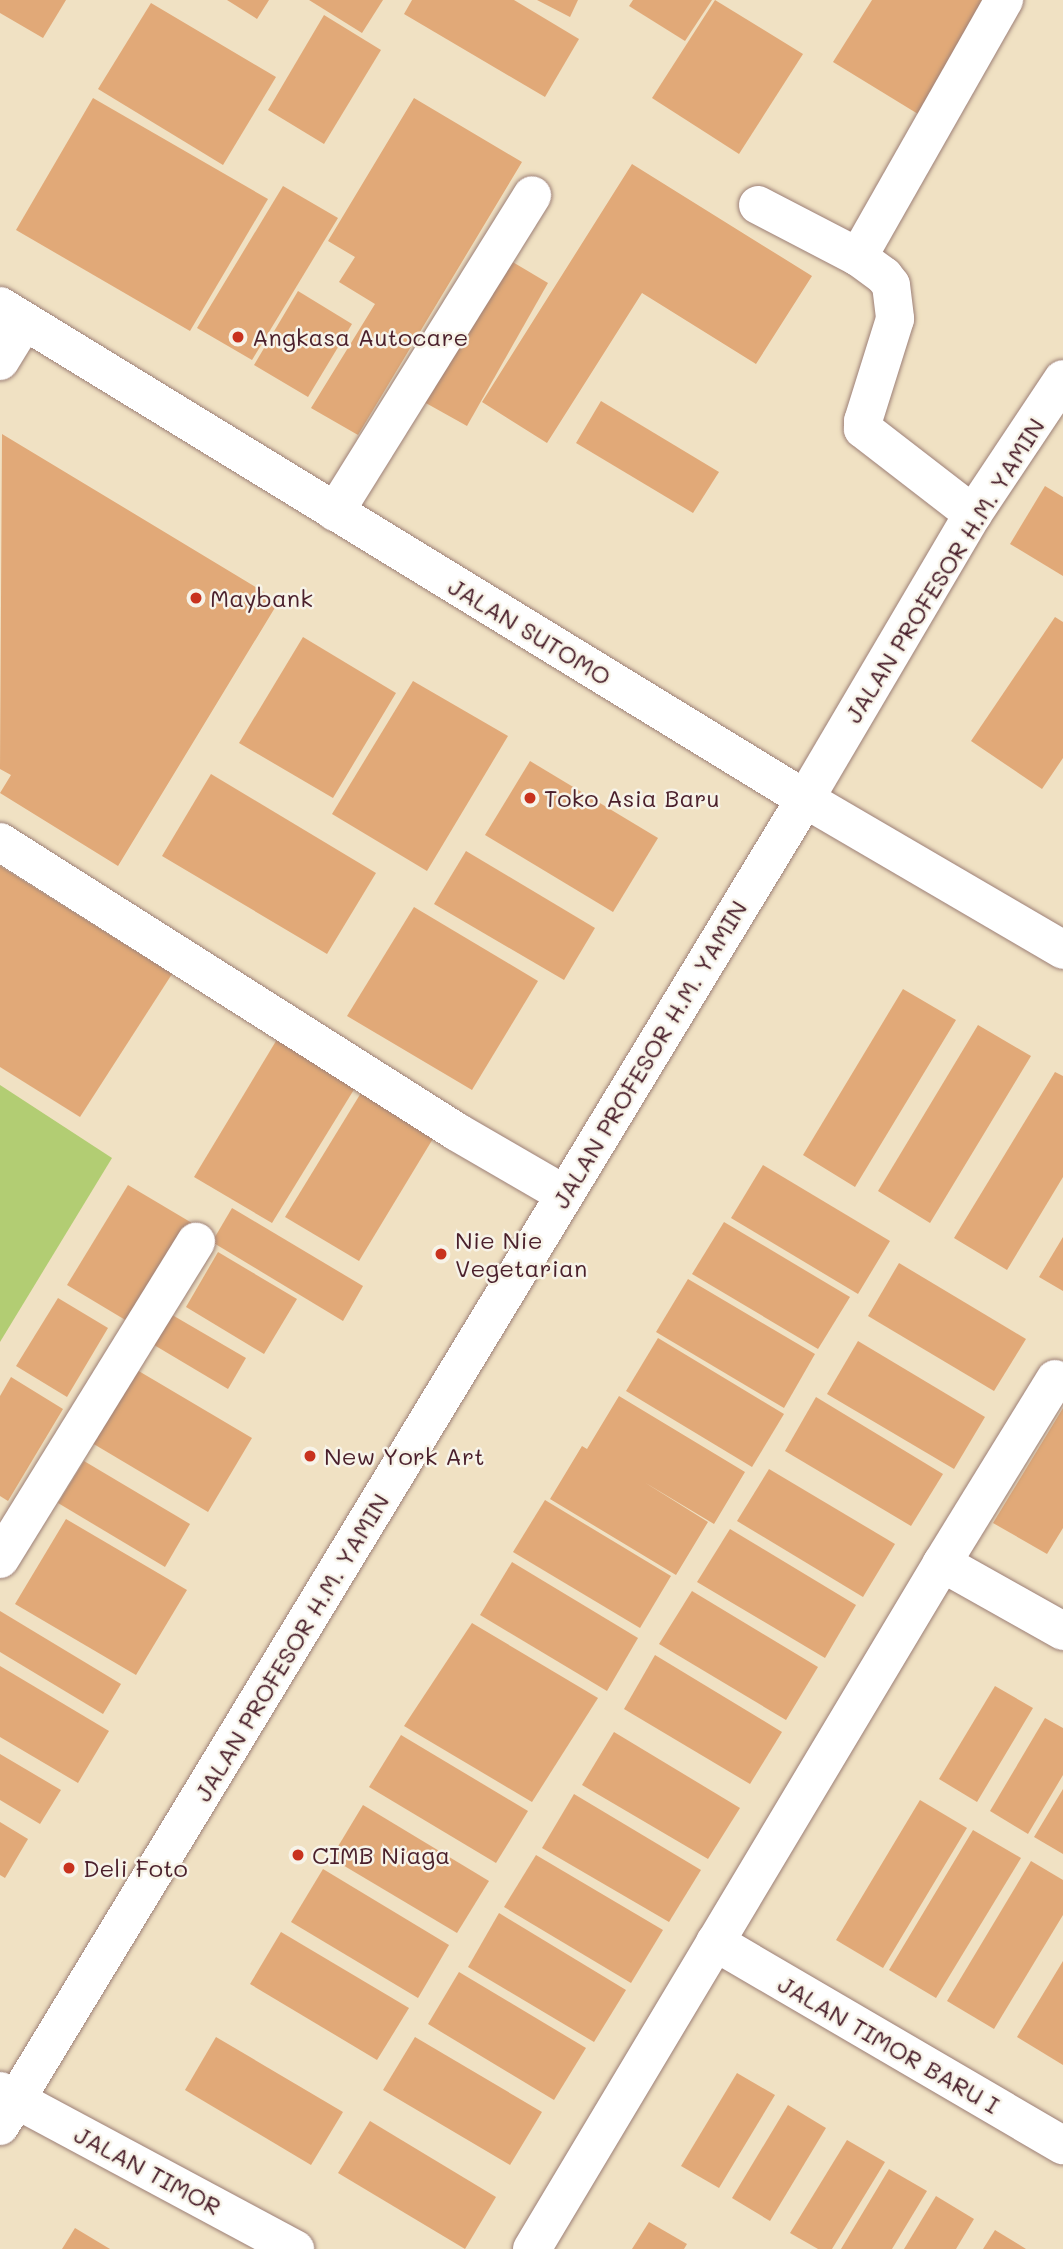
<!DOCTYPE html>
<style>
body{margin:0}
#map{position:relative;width:1063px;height:2249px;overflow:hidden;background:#f0e1c3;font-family:Mali,sans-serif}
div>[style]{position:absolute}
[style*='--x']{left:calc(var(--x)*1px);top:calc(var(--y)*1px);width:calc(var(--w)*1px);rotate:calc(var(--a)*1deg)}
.green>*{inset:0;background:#b2cd73}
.building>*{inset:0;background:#e1a978}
.roads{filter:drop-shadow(0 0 2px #9d8077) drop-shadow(0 0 2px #9d8077)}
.minor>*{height:38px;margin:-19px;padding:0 19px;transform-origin:19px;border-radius:19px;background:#fff}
.major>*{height:38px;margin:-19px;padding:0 19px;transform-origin:19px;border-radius:19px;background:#fff}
.dots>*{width:19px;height:19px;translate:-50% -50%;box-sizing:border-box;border:4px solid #f7f3e8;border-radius:50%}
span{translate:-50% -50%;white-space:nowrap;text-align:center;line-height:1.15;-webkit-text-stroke:5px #f7f3e8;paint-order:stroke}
.poi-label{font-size:24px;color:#4a1f2b}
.left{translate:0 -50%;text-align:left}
.street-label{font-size:24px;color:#4a1f2b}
</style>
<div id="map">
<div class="green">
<div style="clip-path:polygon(0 1085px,112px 1158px,0 1342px)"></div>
</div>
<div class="building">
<div style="clip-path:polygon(0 0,66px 0,43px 38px,0 13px)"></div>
<div style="clip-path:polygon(227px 0,269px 0,257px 19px)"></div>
<div style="clip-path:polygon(309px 0,383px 0,362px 33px)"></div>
<div style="clip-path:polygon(412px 0,514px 0,579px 39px,545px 97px,404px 14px)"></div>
<div style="clip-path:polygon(537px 0,578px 0,570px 17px)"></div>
<div style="clip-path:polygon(633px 0,712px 0,685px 41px,629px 6px)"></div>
<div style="clip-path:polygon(715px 0,803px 54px,739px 154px,652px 98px)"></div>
<div style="clip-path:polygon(872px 0,990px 0,918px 114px,833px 62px)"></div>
<div style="clip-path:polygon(151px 3px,276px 77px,223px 165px,98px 89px)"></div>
<div style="clip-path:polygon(324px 15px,381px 50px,324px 144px,268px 110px)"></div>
<div style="clip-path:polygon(93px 98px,268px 199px,190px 331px,16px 230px)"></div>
<div style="clip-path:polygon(414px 98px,522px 162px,358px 435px,311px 408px,375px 304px,339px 282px,355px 257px,328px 241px)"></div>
<div style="clip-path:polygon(632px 164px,812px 276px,756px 364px,642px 293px,547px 443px,482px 402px)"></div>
<div style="clip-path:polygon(283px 186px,338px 218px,252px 360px,197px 328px)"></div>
<div style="clip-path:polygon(506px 258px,548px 283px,467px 426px,424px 402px)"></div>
<div style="clip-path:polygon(298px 291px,352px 324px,308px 397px,254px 365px)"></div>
<div style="clip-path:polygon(601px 401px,719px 472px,693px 513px,576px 443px)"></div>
<div style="clip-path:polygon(2px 434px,279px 601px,118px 866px,0 793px,11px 775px,0 769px)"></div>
<div style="clip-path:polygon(1045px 486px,1063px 497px,1063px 576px,1010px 544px)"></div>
<div style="clip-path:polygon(1055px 617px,1063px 622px,1063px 758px,1042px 789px,971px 741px)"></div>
<div style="clip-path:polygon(303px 637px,396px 693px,333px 798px,239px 743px)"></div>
<div style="clip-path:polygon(413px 681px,508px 736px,427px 871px,332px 814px)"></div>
<div style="clip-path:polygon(530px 761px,658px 838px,613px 912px,485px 835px)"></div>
<div style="clip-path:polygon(211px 774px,376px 873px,327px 954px,162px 856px)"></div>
<div style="clip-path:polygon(466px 851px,595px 928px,564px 980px,434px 904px)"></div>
<div style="clip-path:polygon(0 866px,172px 974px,80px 1117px,0 1067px)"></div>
<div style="clip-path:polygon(414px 907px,538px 981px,472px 1090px,347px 1016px)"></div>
<div style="clip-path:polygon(903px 989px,956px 1020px,855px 1187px,803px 1155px)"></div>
<div style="clip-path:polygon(978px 1025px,1031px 1056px,930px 1223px,878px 1191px)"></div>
<div style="clip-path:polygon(279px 1036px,358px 1083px,272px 1223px,194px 1177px)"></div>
<div style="clip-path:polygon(1055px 1072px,1063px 1076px,1063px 1177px,1007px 1270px,954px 1238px)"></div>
<div style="clip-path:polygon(364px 1088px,437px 1132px,359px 1261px,285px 1217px)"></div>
<div style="clip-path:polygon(763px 1165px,890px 1241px,858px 1294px,731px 1218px)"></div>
<div style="clip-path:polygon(128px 1185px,197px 1226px,137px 1327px,67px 1285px)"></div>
<div style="clip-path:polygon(232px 1208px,363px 1286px,343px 1321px,212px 1242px)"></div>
<div style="clip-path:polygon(724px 1222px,850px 1297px,818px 1349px,692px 1274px)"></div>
<div style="clip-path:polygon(1063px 1237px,1063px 1291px,1039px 1277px)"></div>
<div style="clip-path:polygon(218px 1252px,297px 1299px,264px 1354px,186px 1307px)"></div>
<div style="clip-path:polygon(899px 1263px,1026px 1339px,994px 1391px,868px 1316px)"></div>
<div style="clip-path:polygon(688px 1279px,815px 1354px,784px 1408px,656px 1332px)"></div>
<div style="clip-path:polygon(58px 1298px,108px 1328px,67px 1397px,16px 1366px)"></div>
<div style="clip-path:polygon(162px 1309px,246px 1358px,228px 1389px,144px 1339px)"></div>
<div style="clip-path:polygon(658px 1338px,784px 1414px,752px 1467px,626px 1391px)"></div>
<div style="clip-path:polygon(858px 1341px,985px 1417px,954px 1469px,827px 1394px)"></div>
<div style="clip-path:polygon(137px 1370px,252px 1438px,208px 1512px,92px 1443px)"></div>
<div style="clip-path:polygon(11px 1377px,63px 1409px,8px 1501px,0 1496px,0 1396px)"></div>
<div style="clip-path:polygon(619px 1396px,745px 1472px,714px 1524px,644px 1482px,708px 1522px,676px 1575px,550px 1499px,582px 1446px,587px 1449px)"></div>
<div style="clip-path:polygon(816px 1397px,943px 1474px,911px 1526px,785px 1451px)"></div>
<div style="clip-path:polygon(1063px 1408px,1063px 1528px,1047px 1554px,993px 1523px)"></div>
<div style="clip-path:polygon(84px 1461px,190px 1524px,165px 1567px,58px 1503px)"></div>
<div style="clip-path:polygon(769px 1469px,895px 1544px,863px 1597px,737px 1521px)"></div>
<div style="clip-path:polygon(545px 1500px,671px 1576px,640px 1628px,513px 1552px)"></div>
<div style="clip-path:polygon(66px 1519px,187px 1590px,136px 1675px,15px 1604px)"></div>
<div style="clip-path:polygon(730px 1529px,856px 1605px,825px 1658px,697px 1582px)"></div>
<div style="clip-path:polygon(512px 1562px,638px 1638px,607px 1691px,480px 1615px)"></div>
<div style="clip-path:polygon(692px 1591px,818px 1667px,786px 1720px,659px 1644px)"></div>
<div style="clip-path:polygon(0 1611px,121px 1684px,103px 1714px,0 1652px)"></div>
<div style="clip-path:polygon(472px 1623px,598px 1698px,532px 1802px,404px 1726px)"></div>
<div style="clip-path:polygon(655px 1655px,782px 1732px,750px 1784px,624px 1709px)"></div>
<div style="clip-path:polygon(0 1666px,109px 1731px,78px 1783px,0 1737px)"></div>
<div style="clip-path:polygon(995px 1686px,1033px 1708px,977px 1802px,939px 1779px)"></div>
<div style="clip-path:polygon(1045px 1718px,1063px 1728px,1063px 1775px,1028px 1834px,990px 1811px)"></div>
<div style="clip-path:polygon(614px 1732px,740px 1808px,708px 1859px,582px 1785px)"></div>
<div style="clip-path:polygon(401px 1735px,528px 1811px,496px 1863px,369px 1787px)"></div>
<div style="clip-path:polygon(0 1754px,61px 1790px,40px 1824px,0 1800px)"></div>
<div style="clip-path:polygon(1063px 1789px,1063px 1854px,1034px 1837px)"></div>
<div style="clip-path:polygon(574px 1794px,701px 1870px,669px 1922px,542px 1848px)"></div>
<div style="clip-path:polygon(920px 1800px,967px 1828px,883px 1968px,836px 1940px)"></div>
<div style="clip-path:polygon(363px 1805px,489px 1881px,457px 1933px,331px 1858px)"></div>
<div style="clip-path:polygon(0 1822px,28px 1839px,5px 1878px,0 1875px)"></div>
<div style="clip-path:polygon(973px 1830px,1021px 1858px,936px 1998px,889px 1970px)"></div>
<div style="clip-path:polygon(536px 1855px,663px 1930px,631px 1983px,504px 1907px)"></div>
<div style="clip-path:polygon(1031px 1861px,1063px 1880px,1063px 1915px,994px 2029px,947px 2001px)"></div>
<div style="clip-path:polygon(323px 1869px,449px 1945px,418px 1998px,291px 1922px)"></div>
<div style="clip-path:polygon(499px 1913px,626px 1990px,594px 2042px,468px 1967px)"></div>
<div style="clip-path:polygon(281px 1932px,409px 2008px,377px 2060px,250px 1984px)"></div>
<div style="clip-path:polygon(1063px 1961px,1063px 2065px,1017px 2037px)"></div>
<div style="clip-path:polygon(459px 1972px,586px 2048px,554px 2100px,428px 2024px)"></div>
<div style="clip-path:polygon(216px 2037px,343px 2112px,311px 2165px,185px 2090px)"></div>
<div style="clip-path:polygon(415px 2037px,542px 2112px,510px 2165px,383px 2090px)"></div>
<div style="clip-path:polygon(737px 2073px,775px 2095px,719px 2188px,681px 2166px)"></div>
<div style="clip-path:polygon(788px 2105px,826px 2128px,770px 2221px,732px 2198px)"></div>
<div style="clip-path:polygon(370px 2121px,496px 2197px,465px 2249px,338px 2173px)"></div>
<div style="clip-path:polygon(847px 2140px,885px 2162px,832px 2249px,818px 2249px,790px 2233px)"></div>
<div style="clip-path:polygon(889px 2169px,927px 2191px,892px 2249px,841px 2249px)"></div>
<div style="clip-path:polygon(936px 2196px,974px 2219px,956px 2249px,904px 2249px)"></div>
<div style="clip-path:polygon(649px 2222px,687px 2244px,684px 2249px,632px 2249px)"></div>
<div style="clip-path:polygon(75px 2228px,110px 2249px,62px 2249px)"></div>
<div style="clip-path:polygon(995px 2230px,1026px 2249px,983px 2249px)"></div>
</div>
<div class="roads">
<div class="minor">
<div style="--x:758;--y:205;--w:113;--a:27.5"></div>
<div style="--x:858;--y:257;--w:32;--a:36"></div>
<div style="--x:884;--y:276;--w:11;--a:52"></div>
<div style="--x:891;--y:285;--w:34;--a:83"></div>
<div style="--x:895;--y:319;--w:107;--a:107.4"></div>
<div style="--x:863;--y:421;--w:8;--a:90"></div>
<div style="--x:863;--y:429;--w:139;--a:37.7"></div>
<div style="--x:858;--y:257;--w:296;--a:-60.4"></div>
<div style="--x:0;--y:361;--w:46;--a:-58.4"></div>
<div style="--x:335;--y:512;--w:373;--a:-58.1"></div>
<div style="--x:0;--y:842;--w:541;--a:32.4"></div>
<div style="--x:457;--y:1132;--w:124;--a:30.1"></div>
<div style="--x:0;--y:1559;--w:373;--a:-58.3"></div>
<div style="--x:942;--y:1563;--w:139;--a:29.3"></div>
<div style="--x:715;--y:1942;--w:403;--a:30.3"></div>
<div style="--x:0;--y:2091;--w:335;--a:28.2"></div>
<div style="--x:532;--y:2249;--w:799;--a:-59.13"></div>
<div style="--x:942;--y:1563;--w:216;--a:-58.4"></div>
</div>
<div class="major">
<div style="--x:0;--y:306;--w:944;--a:31.48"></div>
<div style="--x:805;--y:799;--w:299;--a:30.3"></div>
<div style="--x:0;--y:2126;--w:1552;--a:-58.76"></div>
<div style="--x:805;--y:799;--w:331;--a:-59.5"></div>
<div style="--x:973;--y:514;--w:162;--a:-56.3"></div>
</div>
</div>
<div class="dots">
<div style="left:238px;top:337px;background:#c8321e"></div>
<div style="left:196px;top:598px;background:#c8321e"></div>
<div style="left:530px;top:798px;background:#c8321e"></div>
<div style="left:441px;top:1254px;background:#c8321e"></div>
<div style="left:310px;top:1456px;background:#c8321e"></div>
<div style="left:298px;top:1855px;background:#c8321e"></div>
<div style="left:69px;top:1868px;background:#c8321e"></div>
</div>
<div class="poi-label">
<span class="left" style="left:252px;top:337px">Angkasa Autocare</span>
<span class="left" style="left:210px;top:598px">Maybank</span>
<span class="left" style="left:544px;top:798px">Toko Asia Baru</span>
<span class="left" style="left:455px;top:1254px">Nie Nie<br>Vegetarian</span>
<span class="left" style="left:324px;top:1456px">New York Art</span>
<span class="left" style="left:312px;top:1855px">CIMB Niaga</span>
<span class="left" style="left:83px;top:1868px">Deli Foto</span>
</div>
<div class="street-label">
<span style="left:944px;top:570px;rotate:-58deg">JALAN PROFESOR H.M. YAMIN</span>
<span style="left:530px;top:631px;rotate:31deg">JALAN SUTOMO</span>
<span style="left:649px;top:1054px;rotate:-59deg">JALAN PROFESOR H.M. YAMIN</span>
<span style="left:291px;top:1647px;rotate:-59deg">JALAN PROFESOR H.M. YAMIN</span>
<span style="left:889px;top:2044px;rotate:30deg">JALAN TIMOR BARU I</span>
<span style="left:148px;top:2170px;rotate:28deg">JALAN TIMOR</span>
</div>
</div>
